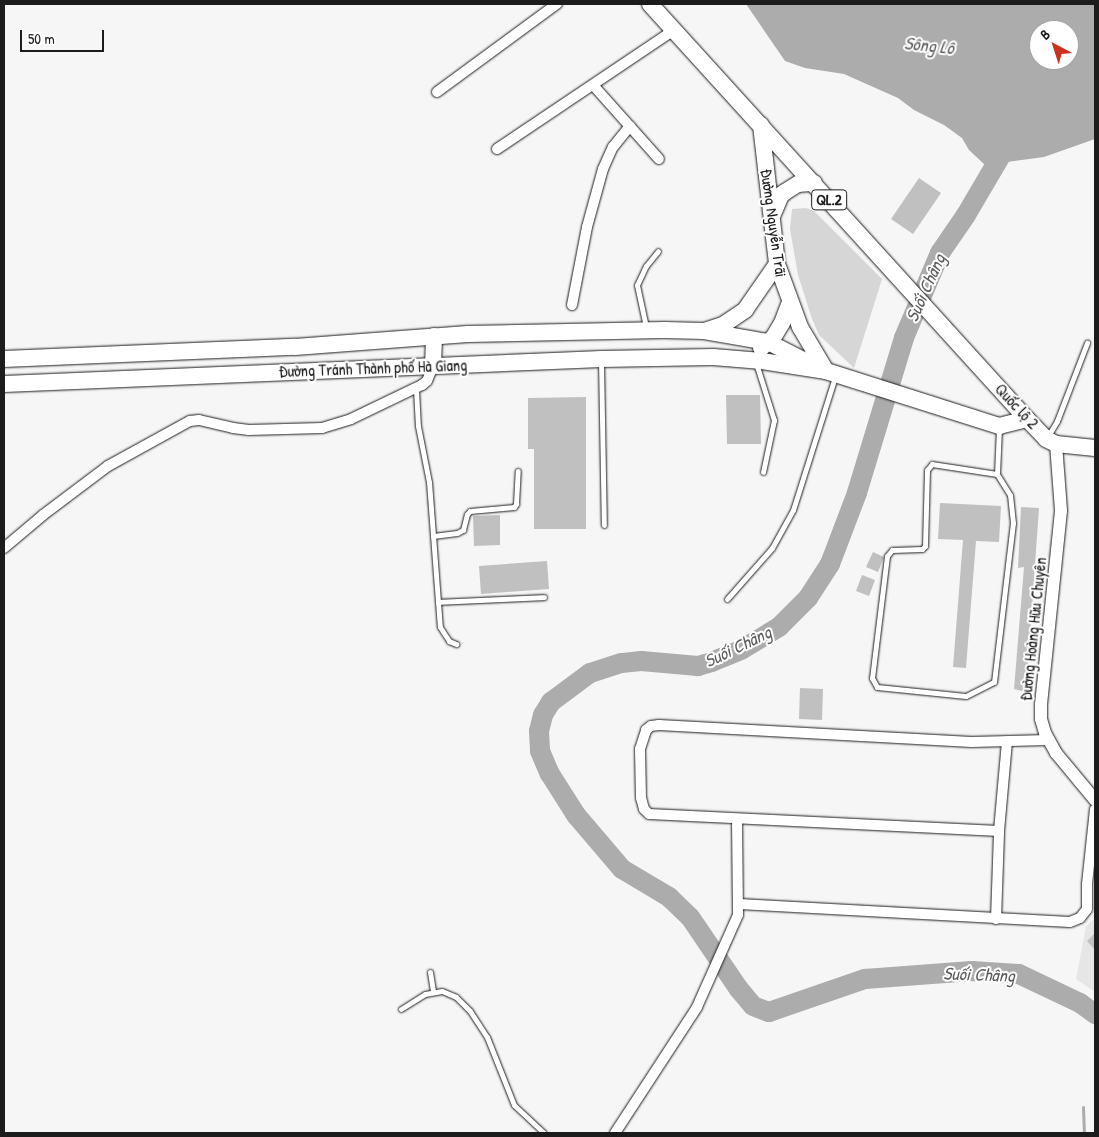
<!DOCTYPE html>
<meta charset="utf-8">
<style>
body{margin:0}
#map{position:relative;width:1099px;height:1137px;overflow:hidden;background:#f6f6f6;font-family:"Patrick Hand",sans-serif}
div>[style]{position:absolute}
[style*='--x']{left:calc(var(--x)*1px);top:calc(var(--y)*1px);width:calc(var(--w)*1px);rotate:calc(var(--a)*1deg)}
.built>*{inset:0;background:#e6e6e6}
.green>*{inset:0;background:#d6d6d6}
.water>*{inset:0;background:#acacac}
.stream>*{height:3px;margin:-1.5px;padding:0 1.5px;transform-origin:1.5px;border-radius:1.5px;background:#acacac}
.river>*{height:20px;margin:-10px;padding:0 10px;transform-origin:10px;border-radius:10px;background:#acacac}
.building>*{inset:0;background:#c0c0c0}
.roads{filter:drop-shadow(0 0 1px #1c1c1c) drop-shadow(0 0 1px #1c1c1c)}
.service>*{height:5px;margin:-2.5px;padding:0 2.5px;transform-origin:2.5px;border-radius:2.5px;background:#fff}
.minor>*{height:10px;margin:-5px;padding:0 5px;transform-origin:5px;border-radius:5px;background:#fff}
.tertiary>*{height:12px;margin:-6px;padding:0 6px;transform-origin:6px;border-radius:6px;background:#fff}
.primary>*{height:16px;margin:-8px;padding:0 8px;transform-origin:8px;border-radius:8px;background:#fff}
.trunk>*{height:16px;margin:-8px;padding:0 8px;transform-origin:8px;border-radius:8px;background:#fff}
span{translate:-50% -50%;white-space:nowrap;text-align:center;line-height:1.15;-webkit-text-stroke:4px #fff;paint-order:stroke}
.shield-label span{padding:1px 4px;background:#fff;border:1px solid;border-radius:4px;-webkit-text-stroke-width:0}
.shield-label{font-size:15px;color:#1c1c1c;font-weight:700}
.street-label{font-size:16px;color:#1c1c1c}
.water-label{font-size:18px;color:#5d5d5d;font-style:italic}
.frame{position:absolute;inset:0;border:5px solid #1c1c1c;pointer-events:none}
.north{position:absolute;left:1029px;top:20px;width:50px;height:50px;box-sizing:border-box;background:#fff;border:1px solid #a4a4a4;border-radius:50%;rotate:320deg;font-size:14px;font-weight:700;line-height:20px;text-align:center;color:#1c1c1c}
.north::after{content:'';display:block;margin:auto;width:18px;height:22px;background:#c8321e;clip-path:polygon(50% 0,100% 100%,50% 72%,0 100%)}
.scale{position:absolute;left:20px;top:30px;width:84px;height:22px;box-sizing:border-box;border:2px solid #1c1c1c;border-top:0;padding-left:6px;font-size:15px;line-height:18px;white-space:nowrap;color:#1c1c1c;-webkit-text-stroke:4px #fff;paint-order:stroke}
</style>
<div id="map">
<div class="built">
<div style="clip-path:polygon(1095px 918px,1095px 992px,1076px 979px,1086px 926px)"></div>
</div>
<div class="green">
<div style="clip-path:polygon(806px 208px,814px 211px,882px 279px,854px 368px,819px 335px,812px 319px,798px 275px,790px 229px,792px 209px)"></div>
</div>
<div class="water">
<div style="clip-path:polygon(evenodd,746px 4px,1095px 4px,1095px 139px,1044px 157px,985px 165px,969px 150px,962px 138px,944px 125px,914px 110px,898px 98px,844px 74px,805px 68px,785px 61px,746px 4px,1039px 30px,1069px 30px,1069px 60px,1039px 60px,1039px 30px)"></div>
</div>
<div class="stream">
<div style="--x:1083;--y:1107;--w:26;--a:88"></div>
</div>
<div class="river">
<div style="--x:1010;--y:140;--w:87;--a:120.4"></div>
<div style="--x:966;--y:215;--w:46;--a:124.4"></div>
<div style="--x:940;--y:253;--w:92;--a:113"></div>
<div style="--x:904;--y:338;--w:162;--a:106.9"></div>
<div style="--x:857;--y:493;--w:76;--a:110.8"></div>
<div style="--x:830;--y:564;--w:40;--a:122.9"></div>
<div style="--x:808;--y:598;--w:41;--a:135"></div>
<div style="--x:779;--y:627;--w:44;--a:148.8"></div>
<div style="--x:741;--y:650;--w:31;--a:158"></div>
<div style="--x:712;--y:662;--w:15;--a:164"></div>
<div style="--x:698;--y:666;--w:57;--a:-175"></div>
<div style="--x:641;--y:661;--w:20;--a:174"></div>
<div style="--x:621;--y:663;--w:33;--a:162"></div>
<div style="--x:590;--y:673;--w:49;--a:143.4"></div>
<div style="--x:551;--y:702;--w:15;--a:122"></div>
<div style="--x:543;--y:715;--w:16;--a:104"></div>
<div style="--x:539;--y:731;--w:20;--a:87"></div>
<div style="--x:540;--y:751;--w:25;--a:67"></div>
<div style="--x:550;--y:774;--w:49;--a:57.6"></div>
<div style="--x:576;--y:815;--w:71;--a:49.6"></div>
<div style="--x:622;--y:869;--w:55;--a:30.8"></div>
<div style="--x:669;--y:897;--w:29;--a:44"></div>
<div style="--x:690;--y:917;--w:86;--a:55.9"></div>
<div style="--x:738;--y:988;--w:23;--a:50"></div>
<div style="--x:753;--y:1006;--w:17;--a:21"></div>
<div style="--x:769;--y:1012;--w:102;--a:-19"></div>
<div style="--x:865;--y:979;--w:107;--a:-4.3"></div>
<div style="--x:972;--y:971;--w:47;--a:3.7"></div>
<div style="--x:1019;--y:974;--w:68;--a:25.4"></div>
<div style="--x:1080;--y:1003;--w:19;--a:36"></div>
</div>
<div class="building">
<div style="clip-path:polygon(919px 178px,941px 193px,913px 234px,891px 219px)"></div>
<div style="clip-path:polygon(726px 395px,760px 395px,761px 444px,727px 444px)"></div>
<div style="clip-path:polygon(586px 397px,586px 529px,534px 529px,534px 449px,528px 449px,528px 398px)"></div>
<div style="clip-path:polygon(940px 503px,1001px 506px,999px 542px,976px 541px,966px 668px,953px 667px,963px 540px,938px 539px)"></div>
<div style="clip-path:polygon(1021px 507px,1039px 508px,1026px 692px,1014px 689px,1024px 567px,1018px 568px)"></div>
<div style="clip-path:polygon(500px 515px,500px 545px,474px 546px,473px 516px)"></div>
<div style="clip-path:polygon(873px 552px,884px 557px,878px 572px,866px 567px)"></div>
<div style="clip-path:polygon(547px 561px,549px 589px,481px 594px,479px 566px)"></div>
<div style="clip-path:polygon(862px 575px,875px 580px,869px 596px,856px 591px)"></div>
<div style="clip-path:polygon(800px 688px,823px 689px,822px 720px,799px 719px)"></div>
<div style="clip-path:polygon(1095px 933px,1095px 950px,1087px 941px)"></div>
</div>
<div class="roads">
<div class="service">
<div style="--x:646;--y:327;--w:43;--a:-102.1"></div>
<div style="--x:637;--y:285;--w:21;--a:-65"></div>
<div style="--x:646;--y:266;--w:19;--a:-51"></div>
<div style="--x:601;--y:361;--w:164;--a:89"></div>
<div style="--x:756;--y:363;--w:60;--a:72.5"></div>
<div style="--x:774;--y:420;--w:53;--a:101.9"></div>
<div style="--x:416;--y:389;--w:37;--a:87"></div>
<div style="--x:418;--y:426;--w:57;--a:78.9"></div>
<div style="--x:429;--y:482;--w:145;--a:85.7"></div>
<div style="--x:440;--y:627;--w:17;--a:57"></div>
<div style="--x:449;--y:641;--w:8;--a:23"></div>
<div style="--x:1048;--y:436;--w:17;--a:-59"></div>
<div style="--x:1057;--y:421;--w:84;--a:-69"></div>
<div style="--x:997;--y:474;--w:66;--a:-171.3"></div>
<div style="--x:932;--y:464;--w:8;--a:130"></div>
<div style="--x:927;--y:470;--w:76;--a:91.5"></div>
<div style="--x:925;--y:546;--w:4;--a:135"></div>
<div style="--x:922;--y:549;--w:30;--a:178"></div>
<div style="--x:892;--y:550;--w:8;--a:130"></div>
<div style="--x:887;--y:556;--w:123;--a:97"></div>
<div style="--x:872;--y:678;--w:10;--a:61"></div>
<div style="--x:877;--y:687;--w:89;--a:5.8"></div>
<div style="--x:966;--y:696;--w:31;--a:-27"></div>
<div style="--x:994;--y:682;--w:160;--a:-83.2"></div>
<div style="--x:1013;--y:523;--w:28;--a:-96"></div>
<div style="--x:1010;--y:495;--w:25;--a:-122"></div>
<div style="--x:997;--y:474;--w:45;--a:-87.5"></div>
<div style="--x:433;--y:536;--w:24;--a:-7"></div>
<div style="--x:457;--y:533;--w:7;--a:-27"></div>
<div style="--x:463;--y:530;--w:16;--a:-76"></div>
<div style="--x:467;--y:514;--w:4;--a:-45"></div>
<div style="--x:470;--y:511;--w:44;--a:-5.2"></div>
<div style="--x:514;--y:507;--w:4;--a:-56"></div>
<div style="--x:516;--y:504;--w:33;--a:-87"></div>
<div style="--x:727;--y:599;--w:68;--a:-48.6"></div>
<div style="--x:772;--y:548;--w:43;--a:-61.1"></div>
<div style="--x:793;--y:510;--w:139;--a:-72.5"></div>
<div style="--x:438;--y:602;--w:106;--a:-2.7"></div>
<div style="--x:430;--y:972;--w:20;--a:81"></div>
<div style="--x:401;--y:1009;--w:28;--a:-32"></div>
<div style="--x:425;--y:994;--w:17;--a:-10"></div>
<div style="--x:442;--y:991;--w:15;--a:23"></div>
<div style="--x:456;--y:997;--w:20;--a:45"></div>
<div style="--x:470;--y:1011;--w:31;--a:57"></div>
<div style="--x:487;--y:1037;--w:73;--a:68.3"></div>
<div style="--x:514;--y:1105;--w:41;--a:43"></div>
</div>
<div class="minor">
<div style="--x:593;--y:85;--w:99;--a:48.3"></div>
<div style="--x:437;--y:92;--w:149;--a:-36.3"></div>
<div style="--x:497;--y:149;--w:213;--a:-33.9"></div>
<div style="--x:572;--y:305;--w:79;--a:-79.1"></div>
<div style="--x:587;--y:227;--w:60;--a:-74.6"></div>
<div style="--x:603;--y:169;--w:24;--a:-66"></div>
<div style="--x:613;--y:147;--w:27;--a:-51"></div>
<div style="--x:4;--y:548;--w:51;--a:-40.2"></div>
<div style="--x:43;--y:515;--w:81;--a:-37"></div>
<div style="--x:108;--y:466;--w:94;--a:-28.8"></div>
<div style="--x:190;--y:421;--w:9;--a:-6"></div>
<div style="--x:199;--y:420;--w:35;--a:13"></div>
<div style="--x:233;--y:428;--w:16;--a:7"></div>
<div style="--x:249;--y:430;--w:73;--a:-1.6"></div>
<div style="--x:322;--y:428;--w:30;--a:-17"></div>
<div style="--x:351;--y:419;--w:79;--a:-25.6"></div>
<div style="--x:422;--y:385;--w:6;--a:-39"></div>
<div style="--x:427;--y:381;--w:16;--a:-68"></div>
<div style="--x:999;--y:831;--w:350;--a:-177.2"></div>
<div style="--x:649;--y:814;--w:7;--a:-135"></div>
<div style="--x:644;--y:809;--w:11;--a:-105"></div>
<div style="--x:641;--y:798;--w:49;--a:-91.2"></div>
<div style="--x:640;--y:749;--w:20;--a:-72"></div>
<div style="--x:646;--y:730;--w:6;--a:-39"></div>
<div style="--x:651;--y:726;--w:8;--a:-7"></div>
<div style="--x:659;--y:725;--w:313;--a:3.1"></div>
<div style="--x:972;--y:742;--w:76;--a:-1.5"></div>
<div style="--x:739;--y:904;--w:331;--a:3.1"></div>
<div style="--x:1070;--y:922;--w:11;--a:-22"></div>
<div style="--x:1080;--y:918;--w:11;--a:-52"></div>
<div style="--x:1087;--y:909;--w:25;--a:-90"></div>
<div style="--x:1087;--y:884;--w:75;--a:-83.9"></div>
<div style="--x:996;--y:919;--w:88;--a:-88"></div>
<div style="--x:999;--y:831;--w:90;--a:-84.9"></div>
<div style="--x:615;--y:1133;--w:150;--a:-56.9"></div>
<div style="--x:697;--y:1007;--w:101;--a:-66"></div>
<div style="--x:738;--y:915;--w:96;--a:-90.6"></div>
</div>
<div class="tertiary">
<div style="--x:1056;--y:444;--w:67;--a:85.7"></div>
<div style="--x:1061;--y:511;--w:194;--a:95.9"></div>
<div style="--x:1041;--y:704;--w:15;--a:90"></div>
<div style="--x:1041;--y:719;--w:15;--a:74"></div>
<div style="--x:1045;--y:733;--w:23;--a:61"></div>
<div style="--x:1056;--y:753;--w:61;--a:50.3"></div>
</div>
<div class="primary">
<div style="--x:650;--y:4;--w:561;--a:47.75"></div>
<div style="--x:761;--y:125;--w:140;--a:83.4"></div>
<div style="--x:777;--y:264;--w:67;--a:69.9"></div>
<div style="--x:800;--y:327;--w:51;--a:59.4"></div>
<div style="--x:773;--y:214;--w:21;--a:-67"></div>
<div style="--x:781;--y:195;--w:5;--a:-37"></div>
<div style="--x:785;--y:192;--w:15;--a:-32"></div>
<div style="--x:798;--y:184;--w:16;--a:-4"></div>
</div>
<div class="trunk">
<div style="--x:704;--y:331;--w:20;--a:-18"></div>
<div style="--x:723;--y:325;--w:27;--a:-34"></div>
<div style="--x:745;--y:310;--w:56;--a:-55.2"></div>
<div style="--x:761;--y:348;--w:16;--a:-40"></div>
<div style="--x:773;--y:338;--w:17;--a:-59"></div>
<div style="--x:782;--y:323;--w:22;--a:-69"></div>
<div style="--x:4;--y:359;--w:291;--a:-2.4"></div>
<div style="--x:295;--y:347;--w:173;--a:-4.3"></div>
<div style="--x:468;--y:334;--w:196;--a:-1.2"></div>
<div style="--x:664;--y:330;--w:40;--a:1.4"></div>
<div style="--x:704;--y:331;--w:65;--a:9.8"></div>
<div style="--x:768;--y:342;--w:46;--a:27.1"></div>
<div style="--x:433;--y:366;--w:30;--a:-88"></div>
<div style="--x:4;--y:384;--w:598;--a:-2.4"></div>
<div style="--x:601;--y:359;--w:112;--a:-1"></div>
<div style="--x:713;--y:357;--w:49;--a:4.7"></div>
<div style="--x:762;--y:361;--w:65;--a:8.9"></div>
<div style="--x:826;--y:371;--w:182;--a:17.6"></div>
<div style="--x:999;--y:426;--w:29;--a:-14"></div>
<div style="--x:1027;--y:419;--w:28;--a:46"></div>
<div style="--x:1046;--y:439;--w:11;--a:27"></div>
<div style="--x:1056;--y:444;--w:39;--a:6"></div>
</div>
</div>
<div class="shield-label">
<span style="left:829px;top:200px">QL.2</span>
</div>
<div class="street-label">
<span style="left:774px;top:223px;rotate:82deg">Đường Nguyễn Trãi</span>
<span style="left:373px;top:368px;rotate:-2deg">Đường Tránh Thành phố Hà Giang</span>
<span style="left:1017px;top:406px;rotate:47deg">Quốc lộ 2</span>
<span style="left:1033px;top:629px;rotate:-84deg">Đường Hoàng Hữu Chuyên</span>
</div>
<div class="water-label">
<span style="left:929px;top:46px;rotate:6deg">Sông Lô</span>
<span style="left:926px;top:288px;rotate:-66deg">Suối Châng</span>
<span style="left:738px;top:647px;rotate:-26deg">Suối Châng</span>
<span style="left:979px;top:975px;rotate:2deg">Suối Châng</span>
</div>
<div class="frame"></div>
<div class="north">B</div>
<div class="scale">50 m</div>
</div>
